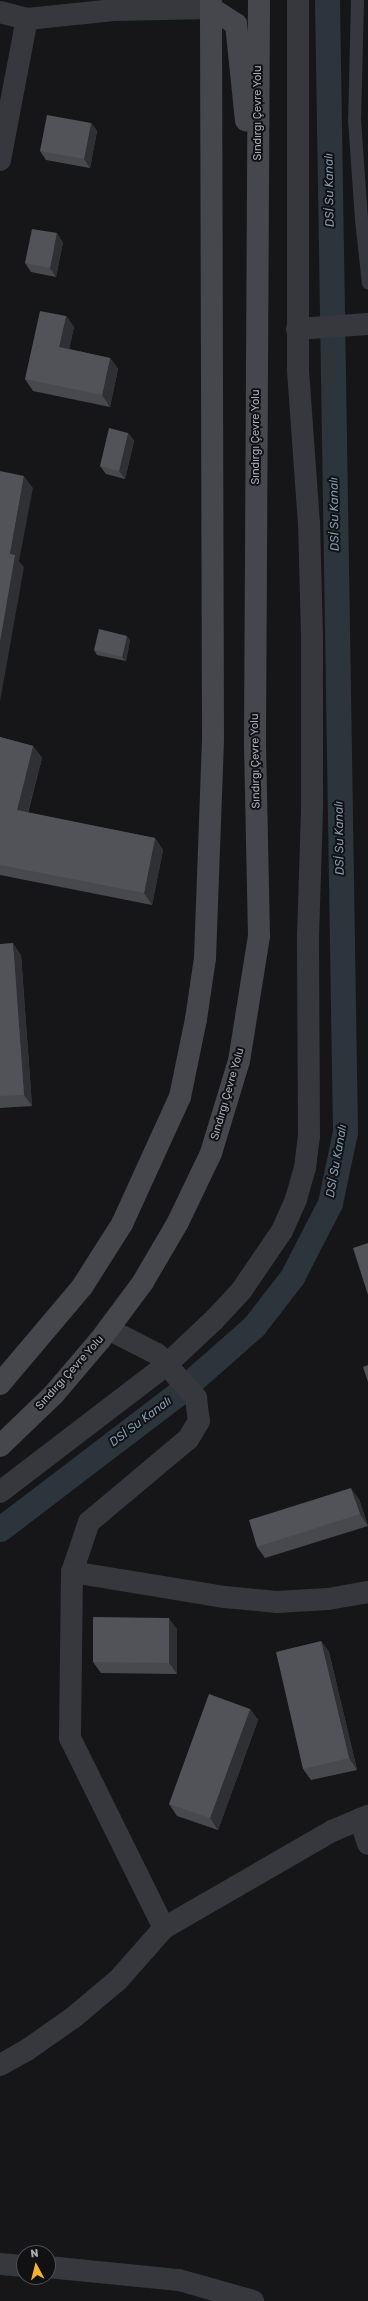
<!DOCTYPE html>
<meta charset="utf-8">
<style>
body{margin:0}
#map{position:relative;width:368px;height:2301px;overflow:hidden;background:#161618;font-family:Rubik,sans-serif}
div>[style]{position:absolute}
[style*='--x']{left:calc(var(--x)*1px);top:calc(var(--y)*1px);width:calc(var(--w)*1px);rotate:calc(var(--a)*1deg)}
.canal>*{height:25px;margin:-12.5px;padding:0 12.5px;transform-origin:12.5px;border-radius:12.5px;background:#2c353c}
.service>*{height:13px;margin:-6.5px;padding:0 6.5px;transform-origin:6.5px;border-radius:6.5px;background:#37383d}
.minor>*{height:22px;margin:-11px;padding:0 11px;transform-origin:11px;border-radius:11px;background:#37383d}
.tertiary>*{height:22px;margin:-11px;padding:0 11px;transform-origin:11px;border-radius:11px;background:#37383d}
.secondary>*{height:22px;margin:-11px;padding:0 11px;transform-origin:11px;border-radius:11px;background:#45474d}
.wall>*{inset:0;background:#47494d}
.shaded-wall>*{inset:0;background:#2f3033}
.building>*{inset:0;background:#525359}
span{translate:-50% -50%;white-space:nowrap;text-align:center;line-height:1.15;-webkit-text-stroke:4px #111113;paint-order:stroke}
.street-label{font-size:11px;color:#a8adb8}
.water-label{font-size:12px;color:#7f9bb3;font-style:italic}
.north{position:absolute;left:16px;top:2245px;width:40px;height:40px;box-sizing:border-box;background:#111113;border:1px solid #4d4f55;border-radius:50%;rotate:353deg;font-size:11px;font-weight:700;line-height:16px;text-align:center;color:#a8adb8}
.north::after{content:'';display:block;margin:auto;width:14px;height:18px;background:#f2b134;clip-path:polygon(50% 0,100% 100%,50% 72%,0 100%)}
</style>
<div id="map">
<div class="canal">
<div style="--x:0;--y:1529;--w:223;--a:-37.3"></div>
<div style="--x:177;--y:1394;--w:103;--a:-41.4"></div>
<div style="--x:254;--y:1326;--w:62;--a:-52.2"></div>
<div style="--x:292;--y:1277;--w:83;--a:-62.8"></div>
<div style="--x:330;--y:1203;--w:73;--a:-78.1"></div>
<div style="--x:345;--y:1132;--w:1132;--a:-90.91"></div>
</div>
<div class="service">
<div style="--x:357;--y:0;--w:119;--a:91.4"></div>
<div style="--x:354;--y:119;--w:100;--a:86"></div>
<div style="--x:361;--y:219;--w:64;--a:83.8"></div>
</div>
<div class="minor">
<div style="--x:0;--y:160;--w:144;--a:-79.2"></div>
<div style="--x:27;--y:19;--w:87;--a:-5.9"></div>
<div style="--x:114;--y:10;--w:97;--a:-1.2"></div>
<div style="--x:297;--y:329;--w:71;--a:-4"></div>
<div style="--x:108;--y:1329;--w:55;--a:27"></div>
<div style="--x:157;--y:1354;--w:59;--a:48.4"></div>
<div style="--x:196;--y:1398;--w:23;--a:83"></div>
<div style="--x:199;--y:1421;--w:21;--a:121"></div>
<div style="--x:188;--y:1439;--w:129;--a:140"></div>
<div style="--x:89;--y:1522;--w:53;--a:108.8"></div>
<div style="--x:72;--y:1572;--w:166;--a:90.7"></div>
<div style="--x:70;--y:1738;--w:212;--a:63.7"></div>
<div style="--x:0;--y:1492;--w:208;--a:-37.4"></div>
<div style="--x:165;--y:1366;--w:67;--a:-43.2"></div>
<div style="--x:214;--y:1320;--w:40;--a:-47"></div>
<div style="--x:241;--y:1291;--w:73;--a:-55.7"></div>
<div style="--x:282;--y:1231;--w:35;--a:-66"></div>
<div style="--x:296;--y:1199;--w:32;--a:-74"></div>
<div style="--x:305;--y:1168;--w:32;--a:-83"></div>
<div style="--x:309;--y:1136;--w:199;--a:-90.3"></div>
<div style="--x:308;--y:937;--w:129;--a:-88.2"></div>
<div style="--x:312;--y:808;--w:172;--a:-90"></div>
<div style="--x:312;--y:636;--w:112;--a:-91.5"></div>
<div style="--x:309;--y:524;--w:154;--a:-94.1"></div>
<div style="--x:298;--y:370;--w:370;--a:-90"></div>
<div style="--x:72;--y:1572;--w:155;--a:9.3"></div>
<div style="--x:225;--y:1597;--w:52;--a:5.5"></div>
<div style="--x:277;--y:1602;--w:51;--a:-3.4"></div>
<div style="--x:328;--y:1599;--w:41;--a:-9.9"></div>
<div style="--x:360;--y:1819;--w:26;--a:72"></div>
<div style="--x:0;--y:2065;--w:31;--a:-29"></div>
<div style="--x:27;--y:2050;--w:57;--a:-35.1"></div>
<div style="--x:74;--y:2017;--w:57;--a:-40.1"></div>
<div style="--x:118;--y:1980;--w:69;--a:-48.5"></div>
<div style="--x:164;--y:1928;--w:194;--a:-30"></div>
<div style="--x:332;--y:1831;--w:39;--a:-23"></div>
<div style="--x:0;--y:2264;--w:24;--a:5"></div>
<div style="--x:48;--y:2267;--w:132;--a:5.7"></div>
<div style="--x:179;--y:2280;--w:77;--a:15.8"></div>
</div>
<div class="tertiary">
<div style="--x:0;--y:12;--w:28;--a:15"></div>
</div>
<div class="secondary">
<div style="--x:211;--y:8;--w:30;--a:33"></div>
<div style="--x:236;--y:24;--w:97;--a:84.1"></div>
<div style="--x:0;--y:1384;--w:127;--a:-49.8"></div>
<div style="--x:82;--y:1287;--w:75;--a:-57.6"></div>
<div style="--x:122;--y:1224;--w:140;--a:-65.5"></div>
<div style="--x:180;--y:1097;--w:80;--a:-78.4"></div>
<div style="--x:196;--y:1019;--w:62;--a:-81.6"></div>
<div style="--x:205;--y:958;--w:220;--a:-87.9"></div>
<div style="--x:213;--y:738;--w:738;--a:-90.16"></div>
<div style="--x:0;--y:1446;--w:75;--a:-43.9"></div>
<div style="--x:54;--y:1394;--w:71;--a:-49.6"></div>
<div style="--x:100;--y:1340;--w:72;--a:-53.4"></div>
<div style="--x:143;--y:1282;--w:69;--a:-59.7"></div>
<div style="--x:178;--y:1222;--w:76;--a:-64.4"></div>
<div style="--x:211;--y:1153;--w:96;--a:-73.1"></div>
<div style="--x:239;--y:1061;--w:127;--a:-80.9"></div>
<div style="--x:259;--y:936;--w:196;--a:-91.2"></div>
<div style="--x:255;--y:740;--w:740;--a:-89.69"></div>
</div>
<div class="wall">
<div style="clip-path:polygon(91px 123px,97px 131px,90px 168px,46px 160px,40px 151px)"></div>
<div style="clip-path:polygon(63px 242px,56px 277px,31px 272px,25px 263px)"></div>
<div style="clip-path:polygon(66px 316px,74px 327px,69px 349px,110px 358px,118px 369px,110px 407px,33px 391px,25px 379px)"></div>
<div style="clip-path:polygon(128px 433px,134px 441px,125px 479px,106px 474px,100px 466px)"></div>
<div style="clip-path:polygon(130px 640px,126px 661px,97px 655px,94px 650px)"></div>
<div style="clip-path:polygon(0 737px,33px 746px,42px 758px,28px 813px,155px 838px,163px 850px,152px 905px,0 875px)"></div>
<div style="clip-path:polygon(0 944px,21px 955px,32px 1106px,0 1108px)"></div>
<div style="clip-path:polygon(359px 1499px,368px 1526px,265px 1558px,257px 1547px)"></div>
<div style="clip-path:polygon(177px 1629px,177px 1674px,101px 1673px,93px 1662px)"></div>
<div style="clip-path:polygon(321px 1641px,329px 1652px,357px 1770px,311px 1780px,303px 1769px)"></div>
<div style="clip-path:polygon(250px 1709px,258px 1720px,218px 1830px,177px 1816px,169px 1804px)"></div>
</div>
<div class="shaded-wall">
<div style="clip-path:polygon(91px 123px,97px 131px,90px 168px,84px 159px)"></div>
<div style="clip-path:polygon(57px 233px,63px 242px,56px 277px,50px 268px)"></div>
<div style="clip-path:polygon(66px 316px,74px 327px,67px 359px,59px 347px)"></div>
<div style="clip-path:polygon(110px 358px,118px 369px,110px 407px,102px 395px)"></div>
<div style="clip-path:polygon(128px 433px,134px 441px,125px 479px,119px 471px)"></div>
<div style="clip-path:polygon(24px 476px,33px 488px,19px 561px,24px 567px,0 702px,0 642px,10px 554px)"></div>
<div style="clip-path:polygon(127px 636px,130px 640px,126px 661px,122px 657px)"></div>
<div style="clip-path:polygon(33px 746px,42px 758px,25px 822px,17px 810px)"></div>
<div style="clip-path:polygon(155px 838px,163px 850px,152px 905px,144px 893px)"></div>
<div style="clip-path:polygon(13px 943px,21px 955px,32px 1106px,24px 1095px)"></div>
<div style="clip-path:polygon(351px 1488px,359px 1499px,368px 1526px,360px 1514px)"></div>
<div style="clip-path:polygon(169px 1618px,177px 1629px,177px 1674px,169px 1663px)"></div>
<div style="clip-path:polygon(321px 1641px,329px 1652px,357px 1770px,349px 1758px)"></div>
<div style="clip-path:polygon(250px 1709px,258px 1720px,218px 1830px,210px 1818px)"></div>
</div>
<div class="building">
<div style="clip-path:polygon(47px 115px,91px 123px,84px 159px,40px 151px)"></div>
<div style="clip-path:polygon(32px 229px,57px 233px,50px 268px,25px 263px)"></div>
<div style="clip-path:polygon(40px 311px,66px 316px,59px 347px,110px 358px,102px 395px,25px 379px)"></div>
<div style="clip-path:polygon(109px 428px,128px 433px,119px 471px,100px 466px)"></div>
<div style="clip-path:polygon(0 471px,24px 476px,10px 554px,15px 555px,0 642px)"></div>
<div style="clip-path:polygon(99px 629px,127px 636px,122px 657px,94px 650px)"></div>
<div style="clip-path:polygon(0 737px,33px 746px,17px 810px,155px 838px,144px 893px,0 865px)"></div>
<div style="clip-path:polygon(13px 943px,24px 1095px,0 1096px,0 944px)"></div>
<div style="clip-path:polygon(368px 1243px,368px 1295px,353px 1248px)"></div>
<div style="clip-path:polygon(368px 1365px,368px 1382px,363px 1367px)"></div>
<div style="clip-path:polygon(351px 1488px,360px 1514px,257px 1547px,249px 1520px)"></div>
<div style="clip-path:polygon(93px 1617px,169px 1618px,169px 1663px,93px 1662px)"></div>
<div style="clip-path:polygon(321px 1641px,349px 1758px,303px 1769px,276px 1652px)"></div>
<div style="clip-path:polygon(209px 1694px,250px 1709px,210px 1818px,169px 1804px)"></div>
</div>
<div class="street-label">
<span style="left:258px;top:113px;rotate:-90deg">Sındırgı Çevre Yolu</span>
<span style="left:256px;top:437px;rotate:-90deg">Sındırgı Çevre Yolu</span>
<span style="left:256px;top:761px;rotate:-91deg">Sındırgı Çevre Yolu</span>
<span style="left:228px;top:1094px;rotate:-74deg">Sındırgı Çevre Yolu</span>
<span style="left:70px;top:1373px;rotate:-48deg">Sındırgı Çevre Yolu</span>
</div>
<div class="water-label">
<span style="left:330px;top:190px;rotate:-91deg">DSİ Su Kanalı</span>
<span style="left:335px;top:514px;rotate:-91deg">DSİ Su Kanalı</span>
<span style="left:340px;top:838px;rotate:-91deg">DSİ Su Kanalı</span>
<span style="left:337px;top:1161px;rotate:-80deg">DSİ Su Kanalı</span>
<span style="left:141px;top:1422px;rotate:-37deg">DSİ Su Kanalı</span>
</div>
<div class="north">N</div>
</div>
